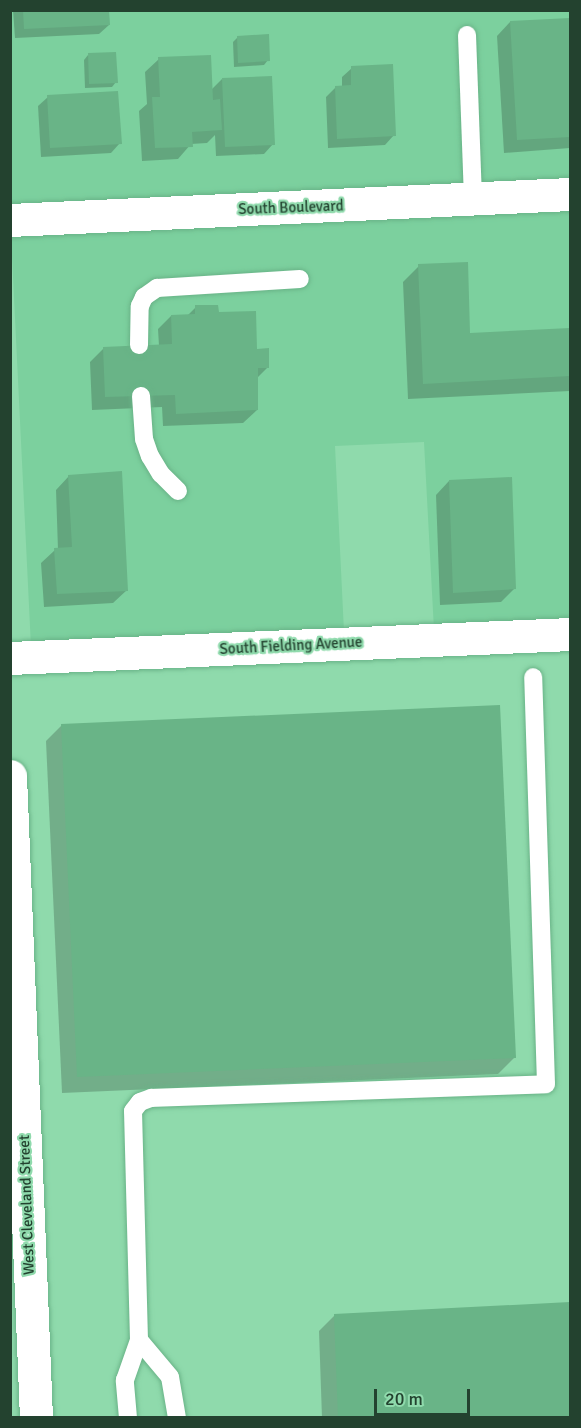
<!DOCTYPE html>
<style>
body{margin:0}
#map{position:relative;width:581px;height:1428px;overflow:hidden;background:#8fdaac;font-family:Signika,sans-serif}
div>[style]{position:absolute}
[style*='--x']{left:calc(var(--x)*1px);top:calc(var(--y)*1px);width:calc(var(--w)*1px);rotate:calc(var(--a)*1deg)}
.built>*{inset:0;background:#7cd09e}
.shadow>*{inset:0;background:#0003}
.building>*{inset:0;background:#69b487}
.roads{filter:drop-shadow(0 0 2px #69b387) drop-shadow(0 0 2px #69b387)}
.lane>*{height:18px;margin:-9px;padding:0 9px;transform-origin:9px;border-radius:9px;background:#fff}
.street>*{height:33px;margin:-16.5px;padding:0 16.5px;transform-origin:16.5px;border-radius:16.5px;background:#fff}
.secondary>*{height:33px;margin:-16.5px;padding:0 16.5px;transform-origin:16.5px;border-radius:16.5px;background:#fff}
span{translate:-50% -50%;white-space:nowrap;text-align:center;line-height:1.15;-webkit-text-stroke:4.5px #8fdaac;paint-order:stroke}
.street-label{font-size:15px;color:#23422f}
.frame{position:absolute;inset:0;border:12px solid #23422f;pointer-events:none}
.scale{position:absolute;left:374px;top:1389px;width:96px;height:27px;box-sizing:border-box;border:3px solid #23422f;border-top:0;padding-left:8px;font-size:18px;line-height:21px;white-space:nowrap;color:#23422f;-webkit-text-stroke:4px #8fdaac;paint-order:stroke}
</style>
<div id="map">
<div class="built">
<div style="clip-path:polygon(10px 11px,570px 11px,570px 622px,434px 630px,424px 442px,335px 446px,344px 632px,31px 647px,11px 236px)"></div>
</div>
<div class="shadow">
<div style="clip-path:polygon(13px 10px,108px 10px,109px 25px,99px 34px,15px 38px)"></div>
<div style="clip-path:polygon(570px 19px,570px 148px,504px 153px,497px 36px,510px 22px)"></div>
<div style="clip-path:polygon(238px 37px,268px 60px,264px 65px,234px 67px,233px 42px)"></div>
<div style="clip-path:polygon(88px 55px,116px 82px,112px 87px,85px 88px,84px 60px)"></div>
<div style="clip-path:polygon(159px 59px,211px 90px,222px 79px,273px 144px,264px 154px,216px 156px,215px 135px,207px 143px,191px 144px,178px 159px,142px 161px,139px 111px,147px 104px,145px 72px)"></div>
<div style="clip-path:polygon(352px 68px,394px 135px,385px 145px,328px 148px,326px 97px,336px 87px,342px 87px,342px 77px)"></div>
<div style="clip-path:polygon(48px 97px,120px 143px,111px 153px,41px 157px,38px 106px)"></div>
<div style="clip-path:polygon(419px 266px,469px 335px,570px 330px,570px 391px,408px 399px,403px 282px)"></div>
<div style="clip-path:polygon(196px 307px,217px 313px,255px 350px,268px 367px,256px 379px,257px 410px,243px 423px,163px 426px,162px 407px,92px 410px,90px 362px,104px 348px,159px 346px,158px 329px,171px 316px,187px 316px)"></div>
<div style="clip-path:polygon(69px 476px,127px 590px,113px 603px,44px 607px,41px 563px,55px 550px,58px 550px,56px 490px)"></div>
<div style="clip-path:polygon(449px 481px,514px 589px,501px 602px,440px 605px,436px 495px)"></div>
<div style="clip-path:polygon(62px 725px,514px 1058px,498px 1074px,62px 1093px,46px 741px)"></div>
<div style="clip-path:polygon(570px 1304px,570px 1418px,322px 1418px,319px 1331px,335px 1315px)"></div>
</div>
<div class="building">
<div style="clip-path:polygon(23px 10px,109px 10px,110px 25px,24px 29px)"></div>
<div style="clip-path:polygon(570px 18px,570px 137px,517px 140px,510px 21px)"></div>
<div style="clip-path:polygon(269px 34px,270px 61px,238px 63px,237px 36px)"></div>
<div style="clip-path:polygon(116px 52px,118px 83px,89px 84px,88px 53px)"></div>
<div style="clip-path:polygon(211px 55px,213px 100px,220px 99px,222px 130px,192px 132px,193px 147px,155px 148px,152px 97px,160px 97px,158px 57px)"></div>
<div style="clip-path:polygon(393px 64px,396px 136px,337px 139px,335px 86px,351px 85px,351px 66px)"></div>
<div style="clip-path:polygon(272px 76px,275px 145px,225px 147px,222px 78px)"></div>
<div style="clip-path:polygon(118px 91px,122px 144px,50px 148px,47px 95px)"></div>
<div style="clip-path:polygon(468px 262px,470px 333px,570px 328px,570px 376px,423px 384px,418px 264px)"></div>
<div style="clip-path:polygon(195px 305px,218px 305px,219px 312px,256px 311px,257px 349px,269px 348px,269px 368px,258px 368px,258px 410px,176px 414px,175px 395px,105px 397px,103px 347px,172px 344px,171px 315px,195px 314px)"></div>
<div style="clip-path:polygon(122px 471px,128px 591px,57px 594px,54px 548px,72px 547px,68px 475px)"></div>
<div style="clip-path:polygon(512px 477px,516px 589px,453px 593px,449px 480px)"></div>
<div style="clip-path:polygon(500px 705px,516px 1058px,77px 1077px,61px 724px)"></div>
<div style="clip-path:polygon(570px 1302px,570px 1418px,338px 1418px,334px 1314px)"></div>
</div>
<div class="roads">
<div class="lane">
<div style="--x:467;--y:35;--w:165;--a:87.9"></div>
<div style="--x:139;--y:345;--w:39;--a:-89"></div>
<div style="--x:140;--y:306;--w:10;--a:-66"></div>
<div style="--x:144;--y:297;--w:16;--a:-35"></div>
<div style="--x:157;--y:288;--w:143;--a:-3.6"></div>
<div style="--x:141;--y:396;--w:43;--a:86"></div>
<div style="--x:144;--y:439;--w:18;--a:71"></div>
<div style="--x:150;--y:456;--w:21;--a:59"></div>
<div style="--x:161;--y:474;--w:24;--a:45"></div>
<div style="--x:139;--y:1340;--w:48;--a:50"></div>
<div style="--x:170;--y:1377;--w:42;--a:80.3"></div>
<div style="--x:128;--y:1418;--w:38;--a:-95"></div>
<div style="--x:125;--y:1380;--w:42;--a:-70.7"></div>
<div style="--x:139;--y:1340;--w:229;--a:-91.5"></div>
<div style="--x:133;--y:1111;--w:11;--a:-52"></div>
<div style="--x:140;--y:1102;--w:12;--a:-20"></div>
<div style="--x:151;--y:1098;--w:395;--a:-2"></div>
<div style="--x:546;--y:1084;--w:407;--a:-91.8"></div>
</div>
<div class="street">
<div style="--x:10;--y:658;--w:561;--a:-2.45"></div>
</div>
<div class="secondary">
<div style="--x:10;--y:220;--w:561;--a:-2.66"></div>
<div style="--x:10;--y:776;--w:643;--a:87.68"></div>
</div>
</div>
<div class="street-label">
<span style="left:291px;top:208px;rotate:-2deg">South Boulevard</span>
<span style="left:291px;top:646px;rotate:-3deg">South Fielding Avenue</span>
<span style="left:27px;top:1205px;rotate:-92deg">West Cleveland Street</span>
</div>
<div class="frame"></div>
<div class="scale">20 m</div>
</div>
